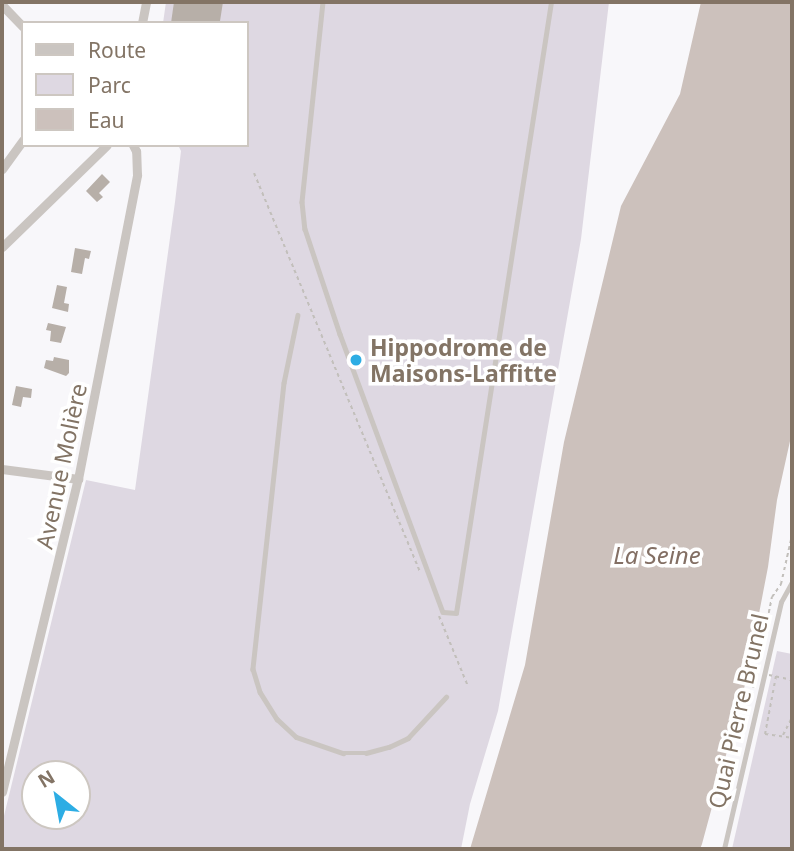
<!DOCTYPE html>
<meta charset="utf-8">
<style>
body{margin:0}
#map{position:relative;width:794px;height:851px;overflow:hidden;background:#f8f7fa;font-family:"Noto Sans",sans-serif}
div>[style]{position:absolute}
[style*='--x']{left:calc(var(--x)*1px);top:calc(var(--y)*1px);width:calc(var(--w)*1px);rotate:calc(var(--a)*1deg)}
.green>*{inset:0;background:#ded8e2}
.water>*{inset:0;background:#ccc1bc}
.building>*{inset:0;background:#b7afa8}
.path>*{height:2px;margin-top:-1px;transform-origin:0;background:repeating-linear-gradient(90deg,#c2bfbb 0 3.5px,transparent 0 7px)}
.lane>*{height:4.5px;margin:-2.25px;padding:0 2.25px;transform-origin:2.25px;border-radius:2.25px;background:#cac5c1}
.street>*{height:9px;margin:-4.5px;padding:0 4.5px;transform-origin:4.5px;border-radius:4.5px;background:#cac5c1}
.dots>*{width:19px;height:19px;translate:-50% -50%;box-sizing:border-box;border:4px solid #fff;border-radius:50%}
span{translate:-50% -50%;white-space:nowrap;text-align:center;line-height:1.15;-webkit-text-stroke:7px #fff;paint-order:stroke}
.poi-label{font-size:23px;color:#837465;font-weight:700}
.left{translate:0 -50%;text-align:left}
.street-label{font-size:23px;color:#837465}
.water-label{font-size:24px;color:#836f64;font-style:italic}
.frame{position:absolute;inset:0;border:4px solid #837465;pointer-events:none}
.legend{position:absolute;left:21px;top:21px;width:228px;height:126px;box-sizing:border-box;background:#fff;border:2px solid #cdc7c1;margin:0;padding:9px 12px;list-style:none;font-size:21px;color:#837465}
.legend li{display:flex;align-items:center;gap:14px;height:35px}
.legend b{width:35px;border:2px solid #cdc7c1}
.north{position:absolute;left:21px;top:760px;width:70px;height:70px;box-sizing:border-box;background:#fff;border:2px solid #cdc7c1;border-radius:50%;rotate:329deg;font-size:19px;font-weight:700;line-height:28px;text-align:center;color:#837465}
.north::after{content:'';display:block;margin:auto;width:24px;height:32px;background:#2dade4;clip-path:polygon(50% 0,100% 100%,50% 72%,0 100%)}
</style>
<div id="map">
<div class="green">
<div style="clip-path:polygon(evenodd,166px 2px,609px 2px,581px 239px,498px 711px,470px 804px,461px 849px,2px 849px,2px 824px,86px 480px,135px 490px,175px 202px,181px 151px,178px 145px,247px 145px,247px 23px,163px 23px,166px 2px,35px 774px,77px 774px,77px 816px,35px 816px,35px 774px)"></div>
<div style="clip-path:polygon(777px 651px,792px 654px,792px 849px,732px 849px)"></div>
</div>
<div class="water">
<div style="clip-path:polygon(701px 2px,792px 2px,792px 432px,777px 500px,768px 567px,746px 681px,702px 844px,700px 849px,470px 849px,525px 665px,564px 442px,621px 206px,680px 94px)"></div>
</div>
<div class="building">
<div style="clip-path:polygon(174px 2px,223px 2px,220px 21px,171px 23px)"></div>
<div style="clip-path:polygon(102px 174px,110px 182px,99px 193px,103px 197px,97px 202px,86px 191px)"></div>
<div style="clip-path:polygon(75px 248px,91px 251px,89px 259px,85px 258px,82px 274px,71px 272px)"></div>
<div style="clip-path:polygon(57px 285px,67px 287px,64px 303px,69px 304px,68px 312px,52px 308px)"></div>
<div style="clip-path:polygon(48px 323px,66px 327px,61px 343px,50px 341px,51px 331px,46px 330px)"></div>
<div style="clip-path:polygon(54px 357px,69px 360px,69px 373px,66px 376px,44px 368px,46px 360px,53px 361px)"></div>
<div style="clip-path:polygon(16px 386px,32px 389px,31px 398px,23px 397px,21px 407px,12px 405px)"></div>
</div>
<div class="path">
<div style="--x:254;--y:173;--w:432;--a:67.4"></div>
<div style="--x:439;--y:616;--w:74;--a:67.6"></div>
<div style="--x:769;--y:675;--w:24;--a:12"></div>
<div style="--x:776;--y:676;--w:59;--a:100.7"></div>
<div style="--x:765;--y:734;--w:27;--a:8"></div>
<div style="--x:752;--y:695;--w:100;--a:-78.5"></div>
<div style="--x:772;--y:597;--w:16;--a:-55"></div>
<div style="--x:781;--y:584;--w:50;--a:-77.3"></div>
<div style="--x:783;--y:735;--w:20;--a:-63"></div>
</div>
<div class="lane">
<div style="--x:323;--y:2;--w:201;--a:96"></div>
<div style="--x:302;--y:202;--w:27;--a:84"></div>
<div style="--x:305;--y:229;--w:111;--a:71.6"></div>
<div style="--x:340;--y:334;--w:296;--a:69.7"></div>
<div style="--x:443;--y:612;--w:13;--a:4"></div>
<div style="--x:456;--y:613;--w:618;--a:-81.16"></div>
<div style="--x:298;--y:315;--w:69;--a:101.6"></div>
<div style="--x:284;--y:383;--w:288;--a:96.2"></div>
<div style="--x:253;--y:669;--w:24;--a:73"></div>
<div style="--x:260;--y:692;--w:32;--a:58"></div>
<div style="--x:277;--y:719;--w:26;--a:43"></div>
<div style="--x:296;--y:737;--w:50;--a:18.8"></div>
<div style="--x:343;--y:753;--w:23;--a:0"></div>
<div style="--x:366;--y:753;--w:24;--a:-15"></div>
<div style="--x:389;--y:747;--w:21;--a:-25"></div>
<div style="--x:408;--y:738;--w:56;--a:-47.2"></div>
<div style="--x:724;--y:849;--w:253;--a:-77"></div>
<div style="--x:781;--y:602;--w:23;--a:-61"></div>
</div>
<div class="street">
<div style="--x:2;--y:5;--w:30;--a:46"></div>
<div style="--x:142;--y:23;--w:21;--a:-79"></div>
<div style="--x:2;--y:169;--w:36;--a:-54"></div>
<div style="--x:2;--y:247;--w:146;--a:-44.2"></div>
<div style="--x:2;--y:469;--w:77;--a:7.5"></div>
<div style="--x:2;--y:792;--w:322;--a:-76.4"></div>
<div style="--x:78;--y:479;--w:310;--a:-79"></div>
<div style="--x:137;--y:175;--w:24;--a:-92"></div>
<div style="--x:136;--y:151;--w:7;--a:-117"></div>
</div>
<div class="dots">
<div style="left:356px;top:360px;background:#2dade4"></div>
</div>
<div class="poi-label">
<span class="left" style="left:370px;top:360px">Hippodrome de<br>Maisons-Laffitte</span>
</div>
<div class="street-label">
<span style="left:61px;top:466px;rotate:-78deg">Avenue Molière</span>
<span style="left:738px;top:711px;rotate:-77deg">Quai Pierre Brunel</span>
</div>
<div class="water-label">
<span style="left:657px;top:555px">La Seine</span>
</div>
<div class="frame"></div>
<ul class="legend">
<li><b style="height:9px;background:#cac5c1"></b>Route</li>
<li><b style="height:19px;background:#ded8e2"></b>Parc</li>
<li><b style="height:19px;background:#ccc1bc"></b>Eau</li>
</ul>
<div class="north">N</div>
</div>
